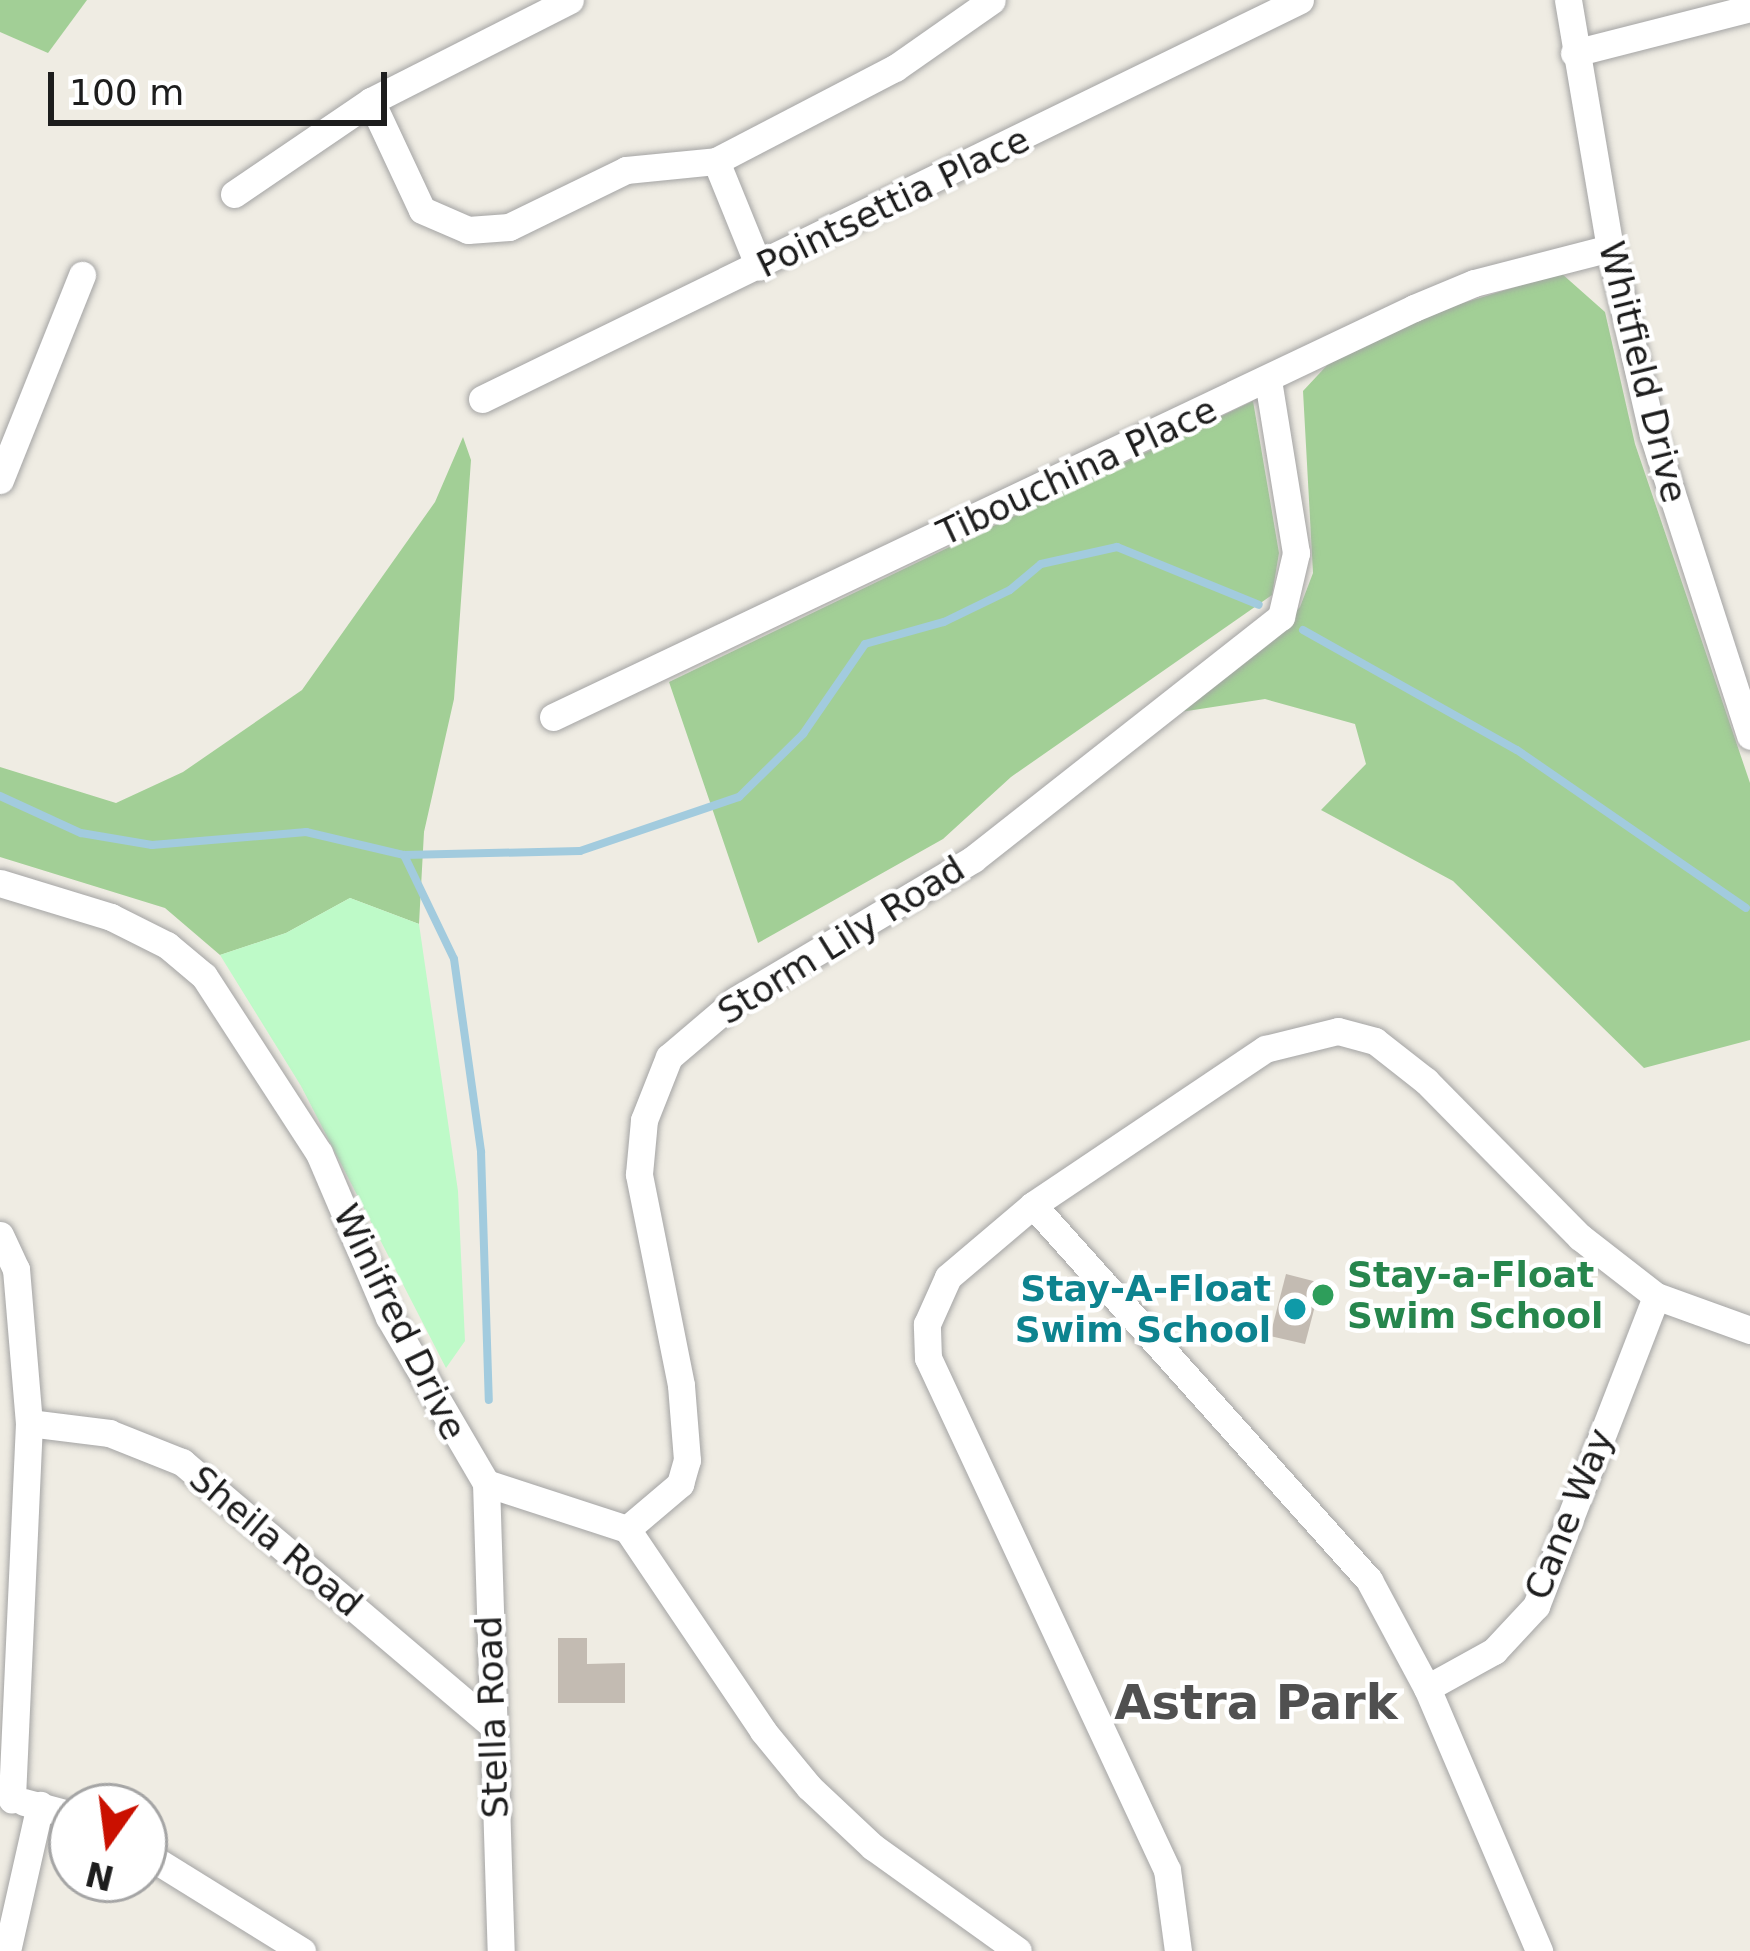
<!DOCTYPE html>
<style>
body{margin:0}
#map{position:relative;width:1750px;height:1951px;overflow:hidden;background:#efece3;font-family:"DejaVu Sans",sans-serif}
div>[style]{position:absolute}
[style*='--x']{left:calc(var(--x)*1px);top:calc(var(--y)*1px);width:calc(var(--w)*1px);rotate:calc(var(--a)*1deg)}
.forest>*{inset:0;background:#a2cf96}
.park>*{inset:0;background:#befac8}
.stream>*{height:8px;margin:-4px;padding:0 4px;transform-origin:4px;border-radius:4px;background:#a2cbde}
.building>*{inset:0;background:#c3bbb2}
.roads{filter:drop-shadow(0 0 3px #a4a4a4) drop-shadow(0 0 3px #a4a4a4)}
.street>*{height:27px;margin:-13.5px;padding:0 13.5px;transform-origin:13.5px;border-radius:13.5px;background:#fff}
.dots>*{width:33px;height:33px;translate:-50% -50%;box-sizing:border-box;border:6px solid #fff;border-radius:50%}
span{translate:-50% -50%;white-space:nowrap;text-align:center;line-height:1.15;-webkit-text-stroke:9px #fff;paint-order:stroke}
.street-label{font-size:36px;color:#1d1d1d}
.leisure-label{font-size:36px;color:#27864d;font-weight:700}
.left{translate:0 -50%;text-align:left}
.culture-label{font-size:36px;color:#0d838f;font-weight:700}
.right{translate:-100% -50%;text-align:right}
.district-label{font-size:48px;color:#505050;font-weight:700}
.north{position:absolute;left:48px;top:1783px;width:120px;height:120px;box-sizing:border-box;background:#fff;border:3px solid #a5a5a5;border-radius:50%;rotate:194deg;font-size:33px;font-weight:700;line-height:48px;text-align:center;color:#1d1d1d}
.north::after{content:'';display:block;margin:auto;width:42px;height:54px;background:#ca1000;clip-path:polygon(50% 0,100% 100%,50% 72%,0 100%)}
.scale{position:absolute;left:48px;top:72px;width:339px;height:54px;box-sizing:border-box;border:6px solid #1d1d1d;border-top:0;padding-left:15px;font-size:36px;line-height:42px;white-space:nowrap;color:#1d1d1d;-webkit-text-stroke:9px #fff;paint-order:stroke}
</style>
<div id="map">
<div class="forest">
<div style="clip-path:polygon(0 0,87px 0,48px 53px,0 32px)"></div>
<div style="clip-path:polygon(1561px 273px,1605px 312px,1635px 444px,1750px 783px,1750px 1040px,1644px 1068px,1453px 881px,1321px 810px,1366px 764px,1355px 724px,1265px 699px,1174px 713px,1259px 651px,1300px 607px,1313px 573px,1303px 391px,1331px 361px,1421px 316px)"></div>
<div style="clip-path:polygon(1253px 401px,1279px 553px,1272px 595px,1011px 777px,943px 839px,758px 943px,669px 682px)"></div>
<div style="clip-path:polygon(463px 437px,471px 460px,454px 699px,424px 832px,419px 924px,350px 898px,286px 933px,220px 955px,165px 908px,0 857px,0 767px,116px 803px,183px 772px,302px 690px,435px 502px)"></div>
</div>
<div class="park">
<div style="clip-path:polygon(350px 898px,419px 924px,458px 1191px,465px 1341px,446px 1368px,301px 1086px,220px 955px,286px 933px)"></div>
</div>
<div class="stream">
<div style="--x:1303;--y:630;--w:245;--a:29.3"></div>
<div style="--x:1517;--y:750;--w:278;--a:34.6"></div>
<div style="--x:0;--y:796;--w:89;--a:24.6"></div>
<div style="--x:81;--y:833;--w:72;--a:9.6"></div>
<div style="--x:152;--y:845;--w:155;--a:-4.8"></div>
<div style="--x:306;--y:832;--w:101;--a:13.2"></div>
<div style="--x:404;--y:855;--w:176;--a:-1.3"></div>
<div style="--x:580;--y:851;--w:168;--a:-18.8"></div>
<div style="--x:739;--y:797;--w:90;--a:-44.5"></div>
<div style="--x:803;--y:734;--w:109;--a:-55.4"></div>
<div style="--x:865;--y:644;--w:82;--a:-15.6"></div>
<div style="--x:944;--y:622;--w:73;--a:-25.9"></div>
<div style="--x:1010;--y:590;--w:40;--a:-40"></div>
<div style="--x:1041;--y:564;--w:78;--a:-12.6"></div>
<div style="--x:1117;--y:547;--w:153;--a:22.2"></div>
<div style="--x:404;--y:855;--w:115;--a:64.3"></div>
<div style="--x:454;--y:959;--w:195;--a:82"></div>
<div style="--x:481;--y:1152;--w:248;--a:88.2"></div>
</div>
<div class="building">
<div style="clip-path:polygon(1286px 1274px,1321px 1283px,1305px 1344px,1270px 1336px)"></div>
<div style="clip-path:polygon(558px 1638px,587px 1638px,587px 1664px,625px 1663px,625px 1703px,558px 1703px)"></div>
</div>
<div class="roads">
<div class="street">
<div style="--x:1568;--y:0;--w:252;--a:80.4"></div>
<div style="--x:1610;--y:248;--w:192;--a:77.1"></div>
<div style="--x:1653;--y:435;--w:316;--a:72.1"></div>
<div style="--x:1574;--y:53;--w:182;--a:-14.3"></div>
<div style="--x:371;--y:101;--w:120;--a:64.9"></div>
<div style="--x:422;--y:210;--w:50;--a:23.5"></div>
<div style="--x:468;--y:230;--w:41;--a:-4.2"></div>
<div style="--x:509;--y:227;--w:130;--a:-26"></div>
<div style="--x:626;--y:170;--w:90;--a:-5.7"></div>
<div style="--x:716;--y:161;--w:202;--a:-27.5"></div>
<div style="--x:895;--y:68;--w:118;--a:-35"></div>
<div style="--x:716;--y:161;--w:114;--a:67.9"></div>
<div style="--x:234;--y:194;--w:166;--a:-34.2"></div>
<div style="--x:371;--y:101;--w:223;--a:-26.9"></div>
<div style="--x:482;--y:399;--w:910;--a:-26"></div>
<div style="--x:0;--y:480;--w:221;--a:-68.2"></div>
<div style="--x:553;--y:717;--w:953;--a:-25.41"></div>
<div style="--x:1414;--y:308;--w:65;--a:-22.6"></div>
<div style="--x:1474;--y:283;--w:140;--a:-14.4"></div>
<div style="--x:0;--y:883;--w:116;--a:17"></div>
<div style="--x:111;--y:917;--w:63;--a:26.6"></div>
<div style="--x:167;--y:945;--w:48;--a:40"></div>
<div style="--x:204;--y:976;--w:211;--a:57"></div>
<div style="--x:319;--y:1153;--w:178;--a:66.9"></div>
<div style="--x:389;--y:1317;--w:192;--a:59.7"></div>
<div style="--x:486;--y:1483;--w:148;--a:18.1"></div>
<div style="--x:627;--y:1529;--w:244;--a:56"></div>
<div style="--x:763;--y:1731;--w:72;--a:50.6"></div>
<div style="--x:809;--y:1787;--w:88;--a:43.2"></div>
<div style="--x:873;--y:1847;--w:178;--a:35.6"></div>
<div style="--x:1033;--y:1205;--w:504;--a:48.14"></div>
<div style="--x:1369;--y:1580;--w:123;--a:61.8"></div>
<div style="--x:1427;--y:1688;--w:286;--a:66.9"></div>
<div style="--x:0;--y:1235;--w:38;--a:65"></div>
<div style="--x:16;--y:1269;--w:155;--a:85.2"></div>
<div style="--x:29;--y:1423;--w:377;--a:92.6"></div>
<div style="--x:29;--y:1423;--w:81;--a:7.1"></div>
<div style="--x:109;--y:1433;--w:79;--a:21.7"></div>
<div style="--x:182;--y:1462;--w:405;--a:40.3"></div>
<div style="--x:486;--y:1483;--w:468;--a:88.2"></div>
<div style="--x:627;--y:1529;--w:70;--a:-40.3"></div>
<div style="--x:680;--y:1484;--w:25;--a:-74"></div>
<div style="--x:687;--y:1460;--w:75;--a:-94.6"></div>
<div style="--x:681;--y:1385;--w:215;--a:-101.3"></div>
<div style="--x:639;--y:1174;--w:54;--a:-84.7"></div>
<div style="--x:644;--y:1120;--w:68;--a:-68.4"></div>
<div style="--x:669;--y:1057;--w:88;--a:-40.4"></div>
<div style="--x:736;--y:1000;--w:276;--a:-30.7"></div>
<div style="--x:973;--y:859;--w:392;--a:-38.2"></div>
<div style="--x:1281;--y:617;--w:66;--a:-76.8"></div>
<div style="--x:1296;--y:553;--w:174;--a:-99.2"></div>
<div style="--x:1427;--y:1688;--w:77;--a:-28.9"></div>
<div style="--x:1494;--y:1651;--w:62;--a:-47"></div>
<div style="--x:1536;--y:1606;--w:332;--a:-68.8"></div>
<div style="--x:24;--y:1802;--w:50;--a:15.2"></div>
<div style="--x:144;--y:1853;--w:186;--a:31.8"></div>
<div style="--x:7;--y:1951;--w:150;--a:-77.3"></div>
<div style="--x:1178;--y:1951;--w:82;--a:-97.7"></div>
<div style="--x:1167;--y:1870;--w:565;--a:-115.02"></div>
<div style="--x:928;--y:1358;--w:34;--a:-92"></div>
<div style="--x:927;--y:1324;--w:51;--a:-65.9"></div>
<div style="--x:948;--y:1277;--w:111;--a:-40.3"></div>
<div style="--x:1033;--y:1205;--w:280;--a:-33.9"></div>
<div style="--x:1265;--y:1049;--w:75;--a:-13.9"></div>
<div style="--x:1338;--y:1031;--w:38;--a:15"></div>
<div style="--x:1375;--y:1041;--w:65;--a:38.1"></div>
<div style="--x:1426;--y:1081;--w:219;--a:45.4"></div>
<div style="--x:1580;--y:1237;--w:96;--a:37.8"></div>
<div style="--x:1656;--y:1296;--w:100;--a:19.9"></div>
</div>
</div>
<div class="dots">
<div style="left:1323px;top:1295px;background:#2e9e5b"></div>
<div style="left:1295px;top:1309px;background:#0f9aa8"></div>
</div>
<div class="street-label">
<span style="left:893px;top:202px;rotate:-26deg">Pointsettia Place</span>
<span style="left:1643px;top:372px;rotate:76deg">Whitfield Drive</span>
<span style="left:1077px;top:471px;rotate:-25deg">Tibouchina Place</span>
<span style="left:841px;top:940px;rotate:-32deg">Storm Lily Road</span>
<span style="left:400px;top:1322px;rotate:64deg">Winifred Drive</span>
<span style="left:1569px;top:1514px;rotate:-68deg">Cane Way</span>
<span style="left:276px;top:1541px;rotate:40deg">Sheila Road</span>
<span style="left:492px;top:1717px;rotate:-92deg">Stella Road</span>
</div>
<div class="leisure-label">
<span class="left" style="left:1347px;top:1295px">Stay-a-Float<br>Swim School</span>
</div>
<div class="culture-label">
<span class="right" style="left:1271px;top:1309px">Stay-A-Float<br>Swim School</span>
</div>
<div class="district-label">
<span style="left:1256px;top:1703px">Astra Park</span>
</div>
<div class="north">N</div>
<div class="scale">100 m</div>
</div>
